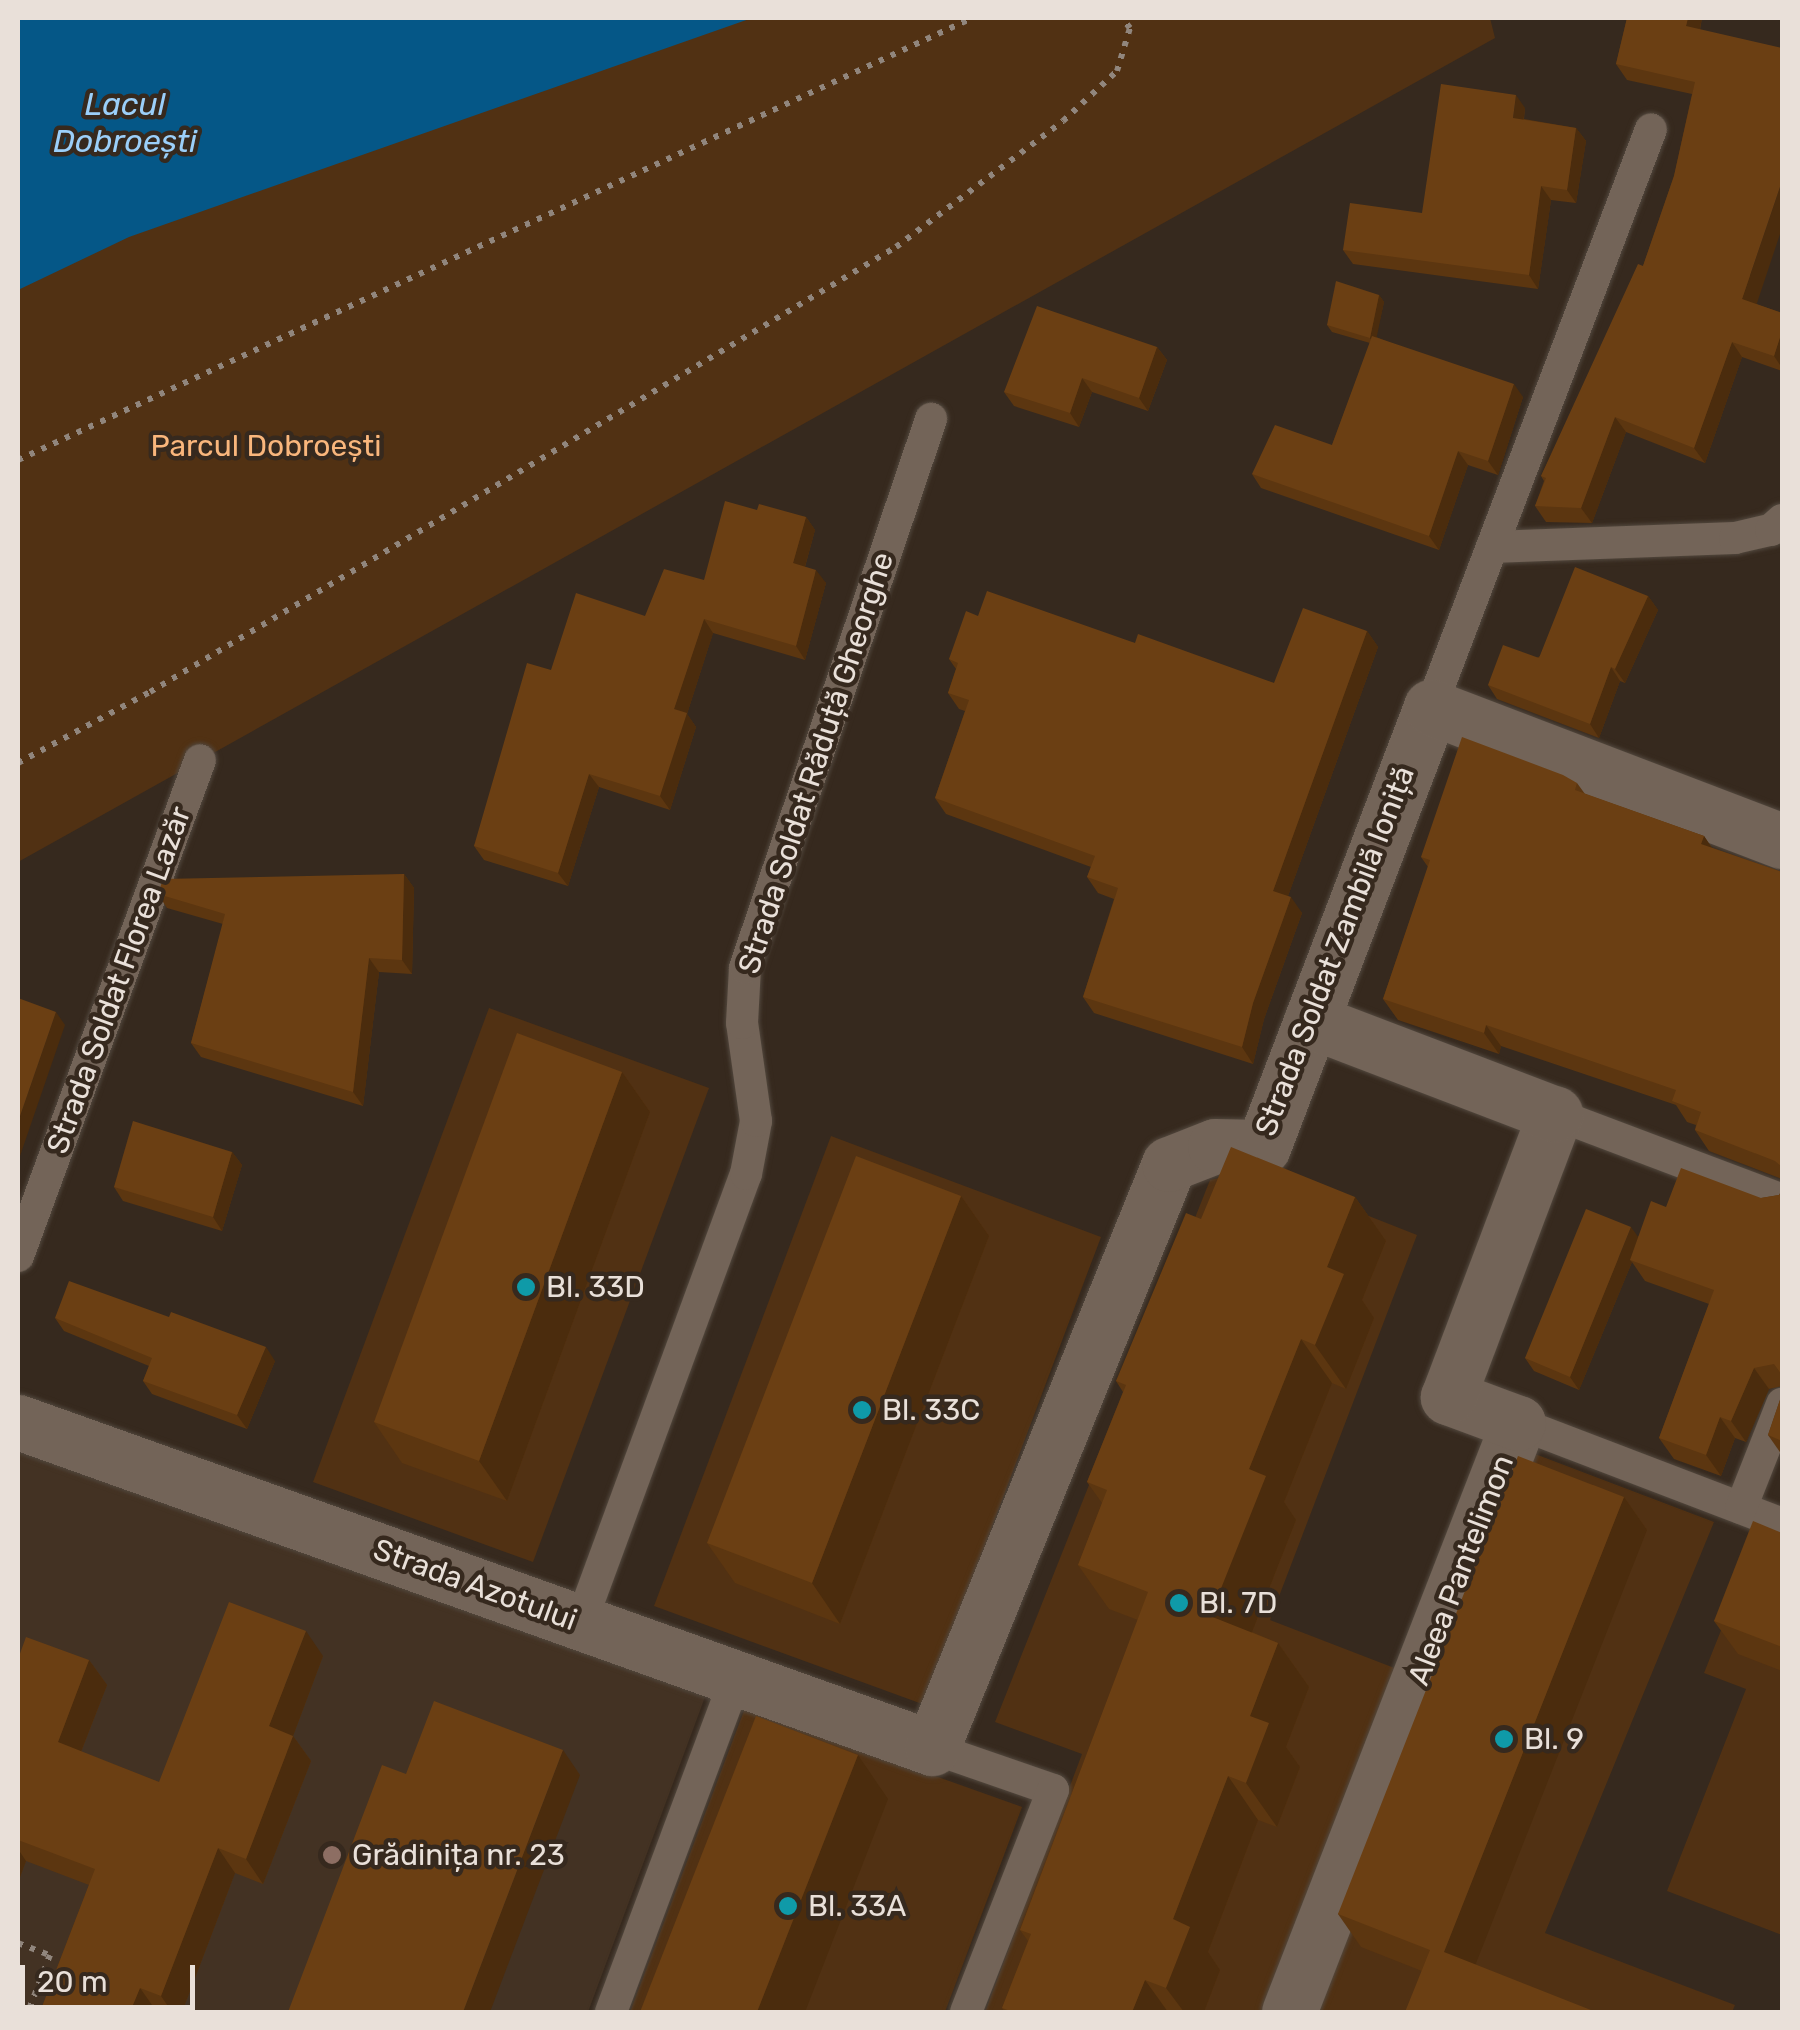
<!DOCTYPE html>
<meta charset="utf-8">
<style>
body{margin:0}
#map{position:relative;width:1800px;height:2030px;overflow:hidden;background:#36291e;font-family:Rubik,sans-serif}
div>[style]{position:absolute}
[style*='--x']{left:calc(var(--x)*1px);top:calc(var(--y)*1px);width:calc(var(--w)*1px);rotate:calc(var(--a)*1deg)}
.built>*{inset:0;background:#433223}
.green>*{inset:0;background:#513113}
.water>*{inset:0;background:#055787}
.path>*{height:6px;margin-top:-3px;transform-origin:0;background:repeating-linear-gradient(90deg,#91867d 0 5px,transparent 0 13px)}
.roads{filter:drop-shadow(0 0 2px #52483e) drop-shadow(0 0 2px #52483e)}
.service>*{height:32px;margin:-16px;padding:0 16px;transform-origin:16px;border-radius:16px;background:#736458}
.minor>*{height:55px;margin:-27.5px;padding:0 27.5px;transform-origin:27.5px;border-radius:27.5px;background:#736458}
.wall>*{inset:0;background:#5c3610}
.shaded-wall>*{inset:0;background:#4b2c0d}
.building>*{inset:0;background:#6b3f13}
.dots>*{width:28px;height:28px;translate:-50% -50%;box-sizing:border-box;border:5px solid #36291e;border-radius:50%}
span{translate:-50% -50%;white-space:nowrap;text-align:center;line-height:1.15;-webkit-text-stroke:9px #36291e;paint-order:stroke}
.park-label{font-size:30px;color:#f9b67c}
.street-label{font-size:30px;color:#e9e0d9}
.poi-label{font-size:30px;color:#e9e0d9}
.left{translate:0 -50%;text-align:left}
.water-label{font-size:32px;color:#9bcff9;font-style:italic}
.frame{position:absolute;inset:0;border:20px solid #e9e0d9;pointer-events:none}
.scale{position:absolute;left:20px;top:1965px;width:175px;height:45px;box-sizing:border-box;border:5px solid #e9e0d9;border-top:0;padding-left:12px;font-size:30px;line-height:35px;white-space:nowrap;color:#e9e0d9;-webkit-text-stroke:8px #36291e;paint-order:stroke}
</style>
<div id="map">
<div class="built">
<div style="clip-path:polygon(18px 1444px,705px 1697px,588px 2012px,18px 2012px)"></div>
</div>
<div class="green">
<div style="clip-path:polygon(18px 18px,1490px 18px,1495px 38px,18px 862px)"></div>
<div style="clip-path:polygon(489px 1008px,709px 1088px,533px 1562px,313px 1482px)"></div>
<div style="clip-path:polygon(831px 1136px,1101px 1237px,925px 1705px,654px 1606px)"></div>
<div style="clip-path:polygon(1252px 1170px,1417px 1235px,1270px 1620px,1397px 1669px,1266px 2012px,985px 2012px,1082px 1754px,995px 1722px,1210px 1180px)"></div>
<div style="clip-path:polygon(1535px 1454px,1714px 1522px,1545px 1933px,1735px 2005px,1732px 2012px,1315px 2012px)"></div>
<div style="clip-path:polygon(1759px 1535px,1782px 1545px,1782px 1935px,1667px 1891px,1746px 1689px,1704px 1673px)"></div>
<div style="clip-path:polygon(745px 1708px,1022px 1807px,945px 2012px,630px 2012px)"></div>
</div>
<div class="water">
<div style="clip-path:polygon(18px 18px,752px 18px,129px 237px,18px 290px)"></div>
</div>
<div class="path">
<div style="--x:18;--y:460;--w:1051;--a:-24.86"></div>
<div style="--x:18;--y:763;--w:150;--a:-28.3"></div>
<div style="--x:150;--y:692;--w:869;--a:-30.82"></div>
<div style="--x:896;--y:247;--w:209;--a:-37"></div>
<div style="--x:1063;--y:121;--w:74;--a:-42.8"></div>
<div style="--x:1117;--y:71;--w:45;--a:-73.2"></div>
<div style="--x:1130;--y:28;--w:13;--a:-129"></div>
<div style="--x:18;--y:1943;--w:34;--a:21"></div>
<div style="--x:50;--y:1955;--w:61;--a:111.1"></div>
</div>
<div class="roads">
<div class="service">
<div style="--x:1492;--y:547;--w:243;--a:-2.1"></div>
<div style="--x:1735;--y:538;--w:37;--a:-13"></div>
<div style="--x:1771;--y:530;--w:15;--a:-42"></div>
<div style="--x:1431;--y:707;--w:618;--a:-69.16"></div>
<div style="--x:1555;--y:1114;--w:243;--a:20.7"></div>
<div style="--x:18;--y:1256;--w:528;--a:-69.85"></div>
<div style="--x:1518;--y:1423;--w:283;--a:20.9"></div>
<div style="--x:1741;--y:1508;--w:112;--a:-68.5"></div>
<div style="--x:581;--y:1622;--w:477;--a:-69.8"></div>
<div style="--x:746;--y:1174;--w:54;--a:-79.3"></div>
<div style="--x:756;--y:1121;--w:99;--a:-98.1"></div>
<div style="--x:742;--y:1023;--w:55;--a:-86.9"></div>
<div style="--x:745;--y:968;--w:580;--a:-71.28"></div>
<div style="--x:932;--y:1748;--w:128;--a:19.1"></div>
<div style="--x:1053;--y:1790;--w:238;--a:111.4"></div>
<div style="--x:611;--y:2012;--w:358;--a:-69.5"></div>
</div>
<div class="minor">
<div style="--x:18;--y:1422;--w:970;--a:19.63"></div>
<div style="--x:932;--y:1748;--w:630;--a:-67.91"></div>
<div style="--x:1169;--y:1164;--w:49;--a:-21.4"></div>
<div style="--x:1215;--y:1146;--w:48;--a:1.2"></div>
<div style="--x:1263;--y:1147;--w:471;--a:-69.1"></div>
<div style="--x:1431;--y:707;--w:376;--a:20.9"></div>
<div style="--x:1289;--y:2012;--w:632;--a:-68.75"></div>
<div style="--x:1518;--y:1423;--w:75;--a:-159.6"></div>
<div style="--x:1448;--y:1397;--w:303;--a:-69.3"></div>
<div style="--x:1555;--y:1114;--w:261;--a:-159.1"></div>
</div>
</div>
<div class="wall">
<div style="clip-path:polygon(1627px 18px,1702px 18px,1700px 30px,1756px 304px,1782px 313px,1782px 371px,1742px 357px,1705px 463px,1626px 432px,1592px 523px,1546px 522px,1535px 506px,1544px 481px,1541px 476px,1643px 266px,1674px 176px,1692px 94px,1627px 80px,1616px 64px)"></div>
<div style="clip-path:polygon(1525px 108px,1524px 119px,1576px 128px,1586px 141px,1576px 203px,1551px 200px,1538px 289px,1353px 264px,1343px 250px,1422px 213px)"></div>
<div style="clip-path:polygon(1379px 295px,1384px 302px,1376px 337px,1523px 397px,1498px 475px,1468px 465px,1439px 550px,1261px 488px,1252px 474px,1332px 445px,1370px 343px,1332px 332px,1327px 325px)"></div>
<div style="clip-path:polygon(1157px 347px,1167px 360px,1148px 411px,1092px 392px,1079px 427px,1014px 406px,1004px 392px)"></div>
<div style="clip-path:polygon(757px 510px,806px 517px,815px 530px,805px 567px,826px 583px,805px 660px,713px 633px,687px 714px,696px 727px,670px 810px,599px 787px,568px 886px,484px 860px,474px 846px,551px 670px,645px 616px,704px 580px)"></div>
<div style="clip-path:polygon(1648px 596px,1658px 610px,1625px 683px,1620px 681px,1599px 738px,1497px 699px,1488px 685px)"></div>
<div style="clip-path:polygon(978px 616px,1135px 643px,1274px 683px,1367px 631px,1378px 647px,1288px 896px,1302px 913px,1264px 1019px,1253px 1064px,1094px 1013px,1083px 997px,1114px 899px,1098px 893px,1087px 877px,1091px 867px,946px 814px,935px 798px,965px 711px,959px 709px,948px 693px,956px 669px,949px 659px)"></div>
<div style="clip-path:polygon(1577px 783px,1585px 794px,1704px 836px,1712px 848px,1782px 872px,1782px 1179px,1709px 1151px,1695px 1130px,1696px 1125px,1687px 1122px,1676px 1105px,1501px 1046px,1499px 1054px,1398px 1020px,1383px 999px,1428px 867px,1421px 857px)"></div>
<div style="clip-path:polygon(404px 874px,414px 888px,412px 974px,379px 972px,363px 1106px,201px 1057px,191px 1043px,223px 924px,167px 908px,158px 894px)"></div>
<div style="clip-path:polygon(622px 1072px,650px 1112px,507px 1501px,402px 1463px,374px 1422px)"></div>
<div style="clip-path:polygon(232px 1152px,242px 1165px,222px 1231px,123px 1201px,114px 1187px)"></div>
<div style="clip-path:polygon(1782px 1190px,1782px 1386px,1769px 1389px,1746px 1442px,1735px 1438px,1721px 1476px,1674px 1459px,1659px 1438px,1709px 1304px,1645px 1281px,1632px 1262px,1579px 1390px,1534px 1371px,1525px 1358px,1666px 1207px,1761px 1198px,1779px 1195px)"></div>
<div style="clip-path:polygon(961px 1196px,989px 1236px,840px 1624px,735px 1583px,707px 1543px)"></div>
<div style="clip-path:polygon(1355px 1197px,1386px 1241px,1362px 1300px,1374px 1318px,1346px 1389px,1332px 1383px,1284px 1502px,1296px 1520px,1252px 1632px,1278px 1643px,1309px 1687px,1286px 1747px,1300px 1767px,1277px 1827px,1258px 1820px,1208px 1952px,1220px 1970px,1204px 2012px,1005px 2012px,1002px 2008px,1028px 1941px,1020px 1930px,1138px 1620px,1109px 1609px,1078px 1565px,1102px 1503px,1087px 1482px,1123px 1392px,1116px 1381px,1201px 1219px)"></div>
<div style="clip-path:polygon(55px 1318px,275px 1361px,247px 1429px,152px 1394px,143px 1381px,149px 1366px,64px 1331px)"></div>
<div style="clip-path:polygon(1782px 1394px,1782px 1455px,1768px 1435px)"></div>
<div style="clip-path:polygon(1624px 1497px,1647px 1530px,1422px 1971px,1361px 1947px,1338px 1914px)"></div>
<div style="clip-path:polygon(1782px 1533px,1782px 1671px,1738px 1654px,1714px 1621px)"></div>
<div style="clip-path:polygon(323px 1656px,293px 1736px,311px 1761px,263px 1884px,235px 1873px,182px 2012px,40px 2012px,89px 1885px,26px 1861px,20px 1877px,18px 1876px,18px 1659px,89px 1660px,107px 1685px,81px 1752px,159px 1782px)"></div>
</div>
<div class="shaded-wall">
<div style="clip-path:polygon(1688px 18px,1702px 18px,1697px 42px,1686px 26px)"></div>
<div style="clip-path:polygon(1516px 95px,1525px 108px,1522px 131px,1513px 118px)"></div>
<div style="clip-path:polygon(1576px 128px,1586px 141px,1576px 203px,1567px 190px)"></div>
<div style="clip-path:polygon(1782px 181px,1782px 228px,1753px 315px,1742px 299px)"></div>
<div style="clip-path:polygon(1541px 186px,1551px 200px,1538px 289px,1529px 275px)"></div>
<div style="clip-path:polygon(1379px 295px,1384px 302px,1375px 345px,1370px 338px)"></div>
<div style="clip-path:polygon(1782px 331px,1782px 368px,1774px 356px)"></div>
<div style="clip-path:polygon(1732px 342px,1742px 357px,1705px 463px,1694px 448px)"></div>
<div style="clip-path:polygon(1157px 347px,1167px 360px,1148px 411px,1139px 398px)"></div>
<div style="clip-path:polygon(1082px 378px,1092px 392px,1079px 427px,1070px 413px)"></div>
<div style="clip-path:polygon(1514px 384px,1523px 397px,1498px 475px,1488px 461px)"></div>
<div style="clip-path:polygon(1615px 417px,1626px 432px,1592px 523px,1581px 508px)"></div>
<div style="clip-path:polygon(1458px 451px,1468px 465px,1439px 550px,1429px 536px)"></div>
<div style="clip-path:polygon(806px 517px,815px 530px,802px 577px,793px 563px)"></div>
<div style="clip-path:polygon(816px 570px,826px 583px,805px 660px,796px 646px)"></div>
<div style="clip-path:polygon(1648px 596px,1658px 610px,1625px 683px,1615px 669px)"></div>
<div style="clip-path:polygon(704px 619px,713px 633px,687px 714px,696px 727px,670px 810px,660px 796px,674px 709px)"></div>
<div style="clip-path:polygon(1367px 631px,1378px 647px,1284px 907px,1273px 891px)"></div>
<div style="clip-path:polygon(1611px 667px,1620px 681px,1599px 738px,1590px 724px)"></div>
<div style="clip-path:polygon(589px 774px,599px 787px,568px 886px,558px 873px)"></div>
<div style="clip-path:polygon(1704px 836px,1718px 857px,1701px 844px)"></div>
<div style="clip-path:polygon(404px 874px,414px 888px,412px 974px,402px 960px)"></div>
<div style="clip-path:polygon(1291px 897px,1302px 913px,1264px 1019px,1253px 1064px,1242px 1047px,1253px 1003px)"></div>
<div style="clip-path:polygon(369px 958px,379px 972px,363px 1106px,353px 1092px)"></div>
<div style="clip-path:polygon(56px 1012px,65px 1025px,20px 1156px,18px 1153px,18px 1122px)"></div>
<div style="clip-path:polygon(1486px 1025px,1501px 1046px,1499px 1054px,1484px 1033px)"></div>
<div style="clip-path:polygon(622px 1072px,650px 1112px,507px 1501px,479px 1461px)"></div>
<div style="clip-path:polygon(232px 1152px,242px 1165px,222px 1231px,213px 1217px)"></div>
<div style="clip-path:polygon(961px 1196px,989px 1236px,840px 1624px,812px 1583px)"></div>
<div style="clip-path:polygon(1355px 1197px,1386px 1241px,1362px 1300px,1374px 1318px,1346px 1389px,1315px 1345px,1327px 1267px)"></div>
<div style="clip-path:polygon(1631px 1227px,1641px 1241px,1630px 1260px,1632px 1262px,1579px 1390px,1570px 1377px)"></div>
<div style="clip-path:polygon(1301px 1339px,1332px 1383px,1284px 1502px,1296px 1520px,1241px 1660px,1210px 1616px,1249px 1469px)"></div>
<div style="clip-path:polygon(266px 1347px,275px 1361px,247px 1429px,237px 1415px)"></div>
<div style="clip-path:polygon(1754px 1368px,1769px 1389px,1746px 1442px,1731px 1421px)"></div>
<div style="clip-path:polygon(1720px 1417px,1735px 1438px,1721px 1476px,1706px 1455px)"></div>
<div style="clip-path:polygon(1624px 1497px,1647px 1530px,1467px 1986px,1444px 1952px)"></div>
<div style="clip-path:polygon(306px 1631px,323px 1656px,287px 1752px,269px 1726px)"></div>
<div style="clip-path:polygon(1278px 1643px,1309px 1687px,1286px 1747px,1300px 1767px,1277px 1827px,1246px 1783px,1250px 1716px)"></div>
<div style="clip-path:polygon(89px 1660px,107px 1685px,75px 1767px,58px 1742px)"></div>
<div style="clip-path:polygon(293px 1736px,311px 1761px,263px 1884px,246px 1859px)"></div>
<div style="clip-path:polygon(563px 1750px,580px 1775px,490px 2012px,463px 2012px)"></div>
<div style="clip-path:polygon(858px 1755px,888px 1799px,805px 2012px,757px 2012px)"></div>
<div style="clip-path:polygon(1228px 1776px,1258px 1820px,1208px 1952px,1220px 1970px,1204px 2012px,1184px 2012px,1166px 1988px,1173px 1919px)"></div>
<div style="clip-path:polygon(218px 1848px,235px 1873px,182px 2012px,172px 2012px,161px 1996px)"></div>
<div style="clip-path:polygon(18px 1849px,26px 1861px,20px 1877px,18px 1874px)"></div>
<div style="clip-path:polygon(1145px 1980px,1168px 2012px,1132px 2012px)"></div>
<div style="clip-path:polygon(140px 1988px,157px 2012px,130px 2012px)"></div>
</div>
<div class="building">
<div style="clip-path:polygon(1627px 18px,1688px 18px,1686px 26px,1782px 48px,1782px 181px,1742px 299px,1782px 313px,1782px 331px,1774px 356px,1732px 342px,1694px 448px,1615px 417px,1581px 508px,1535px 506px,1546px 478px,1541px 476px,1638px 264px,1643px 266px,1674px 176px,1695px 82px,1616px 64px)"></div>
<div style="clip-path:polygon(1441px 84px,1516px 95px,1513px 118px,1576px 128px,1567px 190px,1541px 186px,1529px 275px,1343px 250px,1350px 203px,1422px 213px)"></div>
<div style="clip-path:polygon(1336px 281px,1379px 295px,1370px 338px,1327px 325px)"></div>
<div style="clip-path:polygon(1037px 306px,1157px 347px,1139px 398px,1082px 378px,1070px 413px,1004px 392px)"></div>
<div style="clip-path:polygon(1372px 336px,1514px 384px,1488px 461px,1458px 451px,1429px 536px,1252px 474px,1275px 425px,1332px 445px)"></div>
<div style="clip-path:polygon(725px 501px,757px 510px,759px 504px,806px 517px,793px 563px,816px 570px,796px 646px,704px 619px,674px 709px,687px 713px,660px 796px,589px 774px,558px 873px,474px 846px,527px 663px,551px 670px,576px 593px,645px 616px,664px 569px,704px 580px)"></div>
<div style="clip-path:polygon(1575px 567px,1648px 596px,1615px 669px,1611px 667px,1590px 724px,1488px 685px,1503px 645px,1539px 658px)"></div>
<div style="clip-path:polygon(987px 591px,1135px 643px,1138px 634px,1274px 683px,1303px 608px,1367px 631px,1273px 891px,1291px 897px,1253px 1003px,1242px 1047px,1083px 997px,1118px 888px,1087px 877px,1095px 856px,935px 798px,969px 700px,948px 693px,958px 663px,949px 659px,966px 611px,978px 616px)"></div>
<div style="clip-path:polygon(1462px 737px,1563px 775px,1577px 783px,1575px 790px,1704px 836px,1701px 844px,1782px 872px,1782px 1167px,1775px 1161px,1695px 1130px,1701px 1112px,1672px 1101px,1676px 1090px,1486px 1025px,1484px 1033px,1383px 999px,1430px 860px,1421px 857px)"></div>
<div style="clip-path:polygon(404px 874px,402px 960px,369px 958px,353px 1092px,191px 1043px,225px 914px,158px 894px,163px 879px)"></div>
<div style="clip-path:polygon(18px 998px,56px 1012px,18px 1122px)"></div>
<div style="clip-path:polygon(517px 1033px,622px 1072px,479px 1461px,374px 1422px)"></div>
<div style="clip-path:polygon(133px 1121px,232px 1152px,213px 1217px,114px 1187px)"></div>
<div style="clip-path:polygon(1231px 1147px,1355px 1197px,1327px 1267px,1344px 1274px,1315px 1345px,1301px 1339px,1249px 1469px,1266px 1476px,1210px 1616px,1278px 1643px,1250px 1716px,1269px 1723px,1246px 1783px,1228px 1776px,1173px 1919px,1190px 1927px,1166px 1988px,1145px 1980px,1132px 2012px,1013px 2012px,1002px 2008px,1031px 1934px,1020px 1930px,1148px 1592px,1078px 1565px,1107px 1490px,1087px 1482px,1126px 1385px,1116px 1381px,1186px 1213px,1201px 1219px)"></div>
<div style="clip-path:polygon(856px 1156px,961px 1196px,812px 1583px,707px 1543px)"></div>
<div style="clip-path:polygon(1681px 1168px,1761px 1198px,1779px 1195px,1782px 1190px,1782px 1375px,1774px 1364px,1754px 1368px,1731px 1421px,1720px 1417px,1706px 1455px,1659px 1438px,1714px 1290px,1630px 1260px,1651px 1201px,1666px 1207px)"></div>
<div style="clip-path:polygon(1586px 1209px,1631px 1227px,1570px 1377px,1525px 1358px)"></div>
<div style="clip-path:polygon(69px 1281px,169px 1317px,171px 1312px,266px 1347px,237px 1415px,143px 1381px,152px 1358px,55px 1318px)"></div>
<div style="clip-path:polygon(1782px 1394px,1782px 1441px,1768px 1435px)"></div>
<div style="clip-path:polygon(1518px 1456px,1624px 1497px,1444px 1952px,1596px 2012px,1405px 2012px,1430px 1950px,1338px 1914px)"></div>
<div style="clip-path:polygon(1753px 1521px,1782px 1533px,1782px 1647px,1714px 1621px)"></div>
<div style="clip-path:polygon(229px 1602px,306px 1631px,269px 1726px,293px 1736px,246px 1859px,218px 1848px,161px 1996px,140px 1988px,130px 2012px,40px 2012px,95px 1869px,18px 1840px,18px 1659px,26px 1637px,89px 1660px,58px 1742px,159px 1782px)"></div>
<div style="clip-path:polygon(434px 1701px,563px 1750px,463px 2012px,288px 2012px,382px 1765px,406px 1774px)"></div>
<div style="clip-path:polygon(756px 1716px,858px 1755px,757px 2012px,640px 2012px)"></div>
</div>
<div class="dots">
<div style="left:526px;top:1287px;background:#0f9aa8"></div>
<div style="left:862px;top:1410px;background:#0f9aa8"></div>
<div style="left:1179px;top:1603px;background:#0f9aa8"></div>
<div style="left:1504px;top:1739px;background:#0f9aa8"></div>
<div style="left:332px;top:1855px;background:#8d6e63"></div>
<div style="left:788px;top:1906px;background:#0f9aa8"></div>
</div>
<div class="park-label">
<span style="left:266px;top:446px">Parcul Dobroești</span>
</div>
<div class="street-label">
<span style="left:816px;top:763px;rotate:-72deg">Strada Soldat Răduță Gheorghe</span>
<span style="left:1335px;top:951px;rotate:-69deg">Strada Soldat Zambilă Ioniță</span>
<span style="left:119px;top:980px;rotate:-70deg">Strada Soldat Florea Lazăr</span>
<span style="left:1461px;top:1570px;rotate:-69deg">Aleea Pantelimon</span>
<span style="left:475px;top:1585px;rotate:20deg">Strada Azotului</span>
</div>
<div class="poi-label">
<span class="left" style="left:546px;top:1287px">Bl. 33D</span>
<span class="left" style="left:882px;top:1410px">Bl. 33C</span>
<span class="left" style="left:1199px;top:1603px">Bl. 7D</span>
<span class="left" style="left:1524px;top:1739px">Bl. 9</span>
<span class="left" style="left:352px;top:1855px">Grădinița nr. 23</span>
<span class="left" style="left:808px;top:1906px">Bl. 33A</span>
</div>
<div class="water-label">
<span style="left:125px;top:123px">Lacul<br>Dobroești</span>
</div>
<div class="frame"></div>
<div class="scale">20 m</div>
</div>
